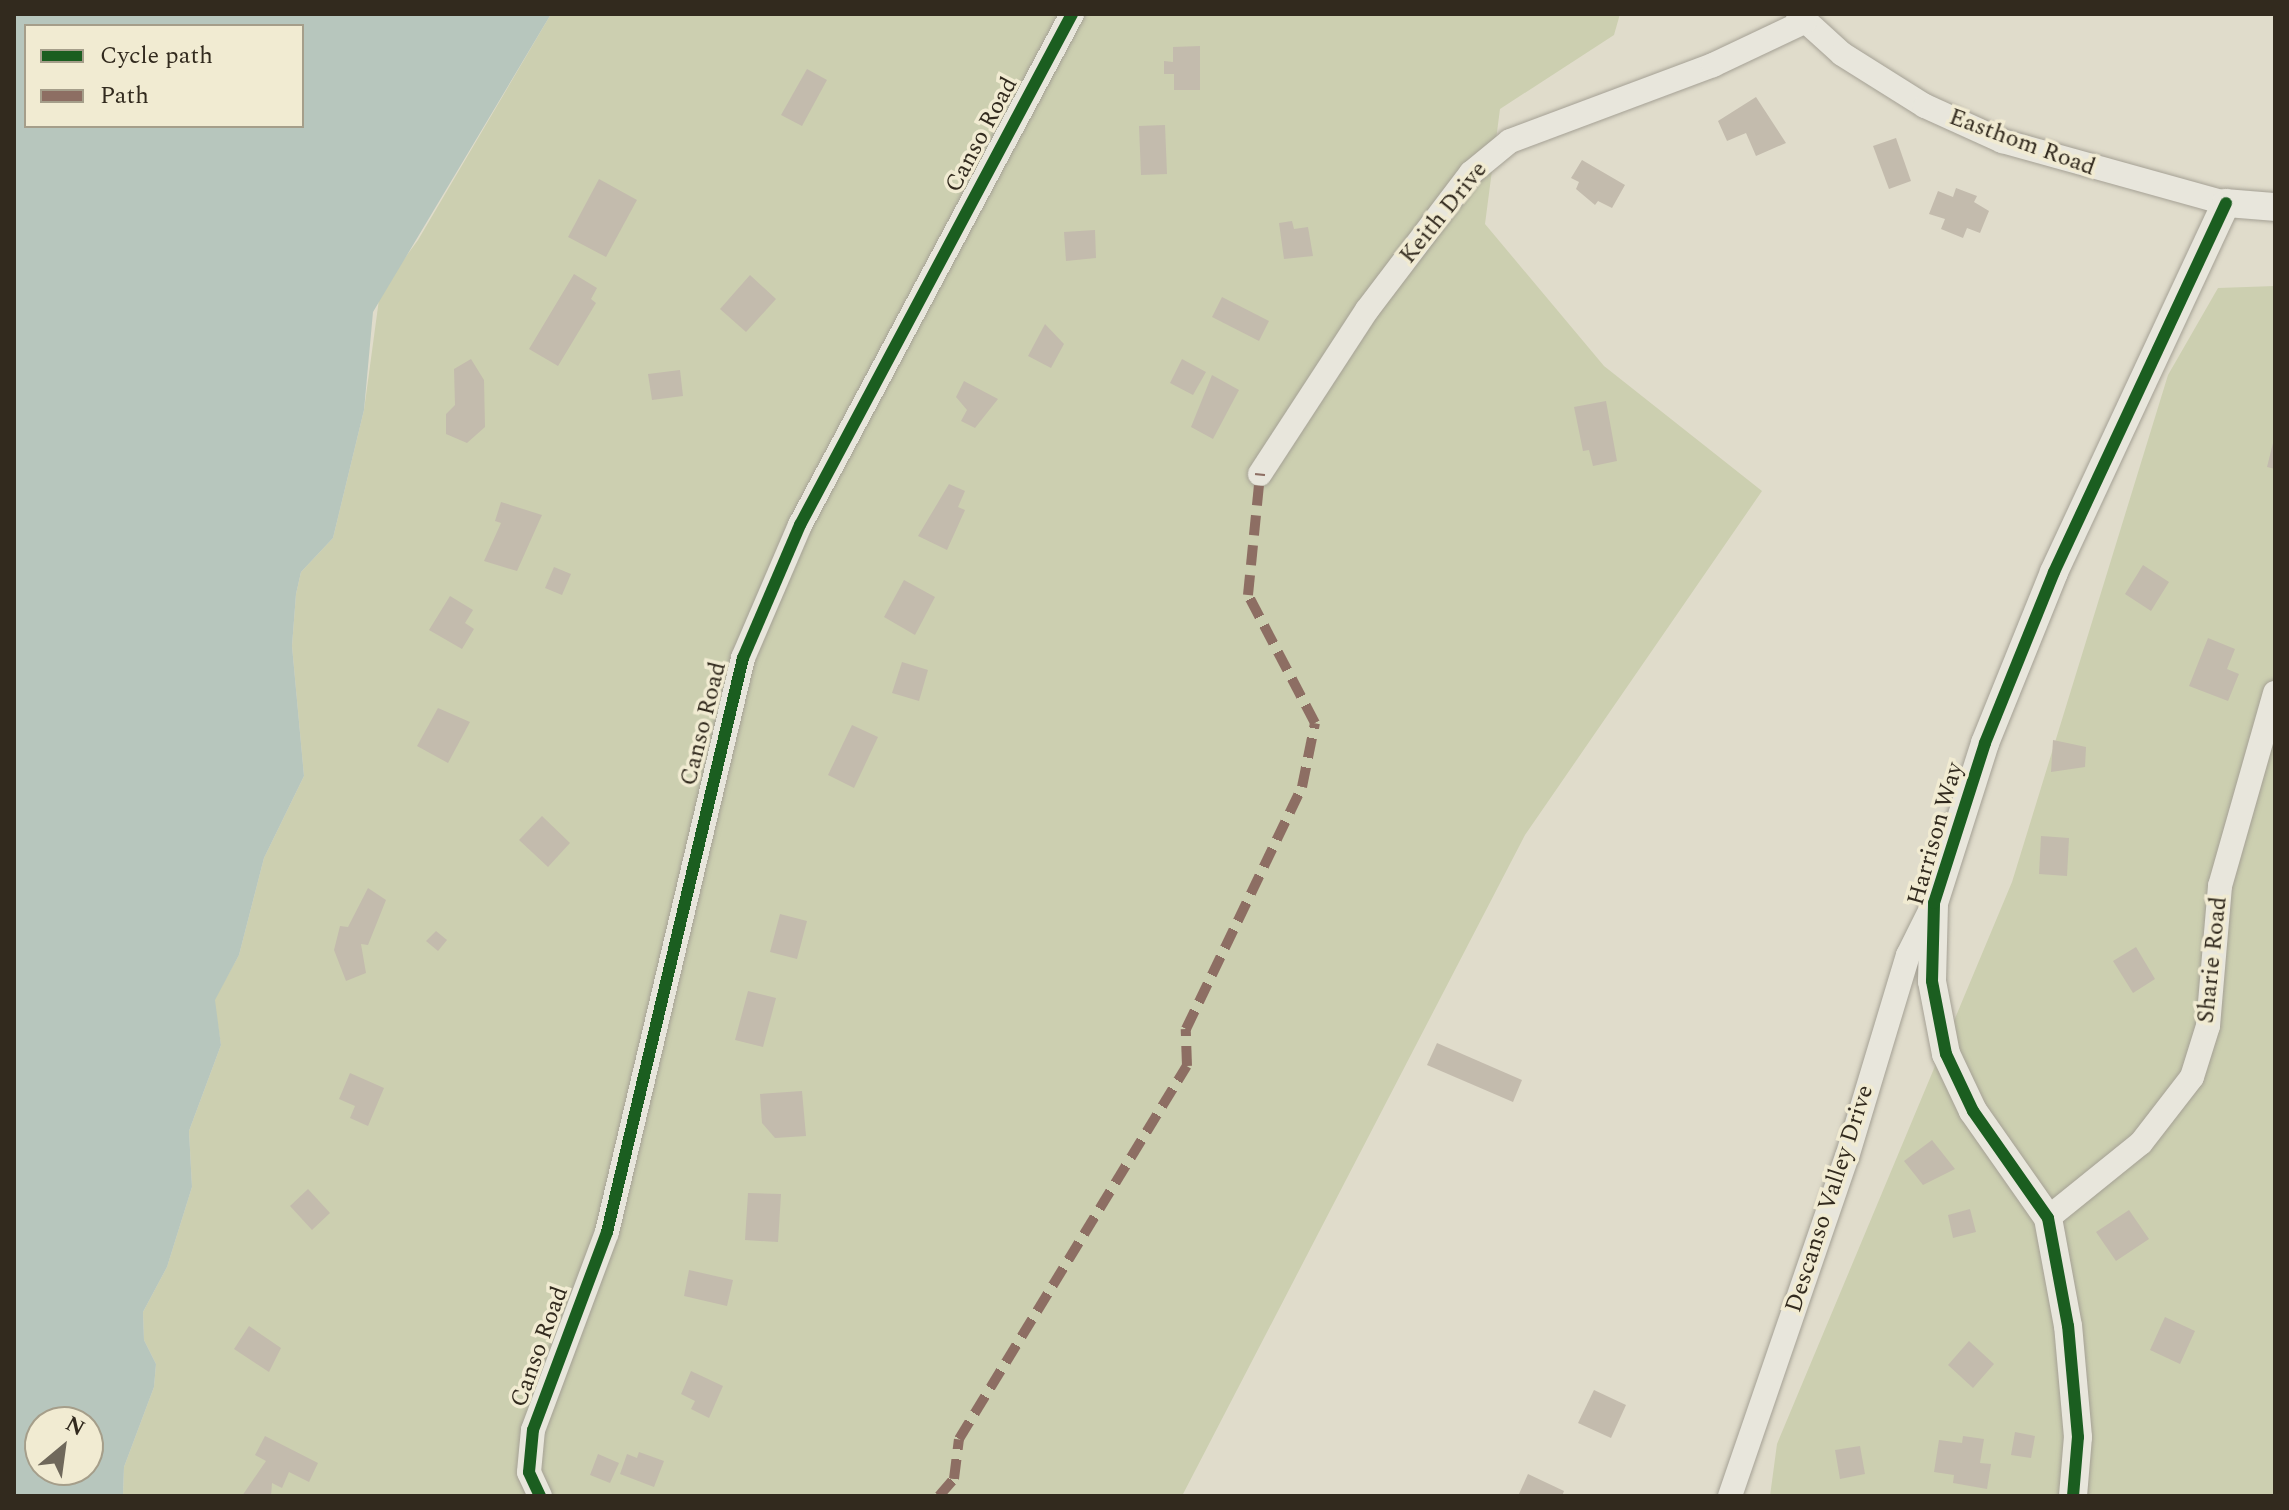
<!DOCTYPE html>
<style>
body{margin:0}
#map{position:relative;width:2289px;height:1510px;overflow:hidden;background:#e0dccb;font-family:Spectral,serif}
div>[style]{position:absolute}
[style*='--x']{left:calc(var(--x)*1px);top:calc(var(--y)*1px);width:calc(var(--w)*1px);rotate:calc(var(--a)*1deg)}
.green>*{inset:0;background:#cccfb0}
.water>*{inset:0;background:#b7c6bd}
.building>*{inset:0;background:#c3bbad}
.roads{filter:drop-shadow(0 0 2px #a5a195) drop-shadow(0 0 2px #a5a195)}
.minor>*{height:24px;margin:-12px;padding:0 12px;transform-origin:12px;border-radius:12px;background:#e8e6dc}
.tertiary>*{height:28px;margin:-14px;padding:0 14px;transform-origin:14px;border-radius:14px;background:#e8e6dc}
.quiet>*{height:10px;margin-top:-5px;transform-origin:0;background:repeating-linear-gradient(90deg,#8d6e63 0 20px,transparent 0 30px)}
.cycleway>*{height:12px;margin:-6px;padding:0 6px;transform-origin:6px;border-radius:6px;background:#1b5e20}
span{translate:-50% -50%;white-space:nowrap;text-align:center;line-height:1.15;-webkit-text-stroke:7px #f1ebd2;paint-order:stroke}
.street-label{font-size:24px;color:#322a1e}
.frame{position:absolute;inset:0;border:16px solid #322a1e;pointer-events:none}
.legend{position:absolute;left:24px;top:24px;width:280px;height:104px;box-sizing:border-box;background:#f1ebd2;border:2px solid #a59e8a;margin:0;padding:10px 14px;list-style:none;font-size:24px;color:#322a1e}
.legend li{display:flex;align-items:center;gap:16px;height:40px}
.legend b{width:40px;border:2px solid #a59e8a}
.north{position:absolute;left:24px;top:1406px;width:80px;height:80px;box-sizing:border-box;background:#f1ebd2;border:2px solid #a59e8a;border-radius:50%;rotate:29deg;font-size:22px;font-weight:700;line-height:32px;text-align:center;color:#322a1e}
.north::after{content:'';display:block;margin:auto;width:28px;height:36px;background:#6f685b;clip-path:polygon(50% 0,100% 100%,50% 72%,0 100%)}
</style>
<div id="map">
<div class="green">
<div style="clip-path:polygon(551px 14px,1620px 14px,1614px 35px,1500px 109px,1485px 224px,1604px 366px,1762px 491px,1525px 835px,1182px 1496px,123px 1496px,124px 1467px,154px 1387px,156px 1364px,144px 1340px,143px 1312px,167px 1267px,192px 1187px,189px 1131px,221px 1045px,214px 1000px,239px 955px,264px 858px,304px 776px,292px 646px,296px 594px,301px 572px,333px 538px,364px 410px,380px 292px,418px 240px)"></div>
<div style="clip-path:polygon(2275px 286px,2275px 1496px,1770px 1496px,1777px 1444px,2012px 882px,2168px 375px,2218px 288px)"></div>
</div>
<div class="water">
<div style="clip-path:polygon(evenodd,14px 14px,551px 14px,373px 312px,364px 410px,333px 538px,301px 572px,296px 594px,292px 646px,304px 776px,264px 858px,239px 955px,215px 1000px,221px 1045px,189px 1131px,192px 1187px,167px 1267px,143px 1312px,144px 1340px,156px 1364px,154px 1387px,124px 1467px,123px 1496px,14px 1496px,14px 14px,26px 26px,302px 26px,302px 126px,26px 126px,26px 26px,14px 14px,40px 1422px,88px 1422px,88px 1470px,40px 1470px,40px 1422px)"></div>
</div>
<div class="building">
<div style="clip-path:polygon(1200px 46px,1200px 90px,1174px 90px,1174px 74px,1164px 74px,1164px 61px,1173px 62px,1173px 47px)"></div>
<div style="clip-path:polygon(807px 69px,827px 80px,802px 126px,781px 115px)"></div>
<div style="clip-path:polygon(1756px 97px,1786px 143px,1756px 156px,1746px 133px,1727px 141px,1718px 121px)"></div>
<div style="clip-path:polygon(1165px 125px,1167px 174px,1141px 175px,1139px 126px)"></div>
<div style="clip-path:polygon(1896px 138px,1911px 181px,1889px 189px,1873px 146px)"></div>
<div style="clip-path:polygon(1582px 160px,1625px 185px,1612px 208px,1598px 201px,1595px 205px,1576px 189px,1579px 182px,1571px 178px)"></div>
<div style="clip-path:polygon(599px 179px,637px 200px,606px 257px,568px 237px)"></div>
<div style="clip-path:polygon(1956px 188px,1977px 196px,1974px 202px,1989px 211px,1980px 233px,1967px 228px,1963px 238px,1941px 229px,1945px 219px,1929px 214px,1938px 191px,1953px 197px)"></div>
<div style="clip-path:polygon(1292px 221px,1294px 229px,1308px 227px,1313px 256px,1284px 259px,1279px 223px)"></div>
<div style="clip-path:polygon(1095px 230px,1096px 258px,1066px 261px,1064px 232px)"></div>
<div style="clip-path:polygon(574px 274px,597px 288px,591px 299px,596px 303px,558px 366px,529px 349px)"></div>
<div style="clip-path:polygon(750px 275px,776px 299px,746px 332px,720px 309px)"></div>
<div style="clip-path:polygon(1222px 297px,1269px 321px,1259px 341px,1212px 317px)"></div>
<div style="clip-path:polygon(1045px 324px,1064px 344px,1051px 368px,1028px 356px)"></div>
<div style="clip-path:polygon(471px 359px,484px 380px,485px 427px,467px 443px,446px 434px,446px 414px,455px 405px,454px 369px)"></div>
<div style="clip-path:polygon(1182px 359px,1206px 372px,1193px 395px,1170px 383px)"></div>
<div style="clip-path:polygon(680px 370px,683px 396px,652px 400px,648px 374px)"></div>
<div style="clip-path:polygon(1212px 375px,1239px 390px,1213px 439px,1191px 427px)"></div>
<div style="clip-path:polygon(964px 381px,998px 399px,975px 428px,961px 421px,967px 410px,956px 397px)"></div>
<div style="clip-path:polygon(1606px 401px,1617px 461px,1593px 466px,1589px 450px,1583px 451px,1574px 407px)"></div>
<div style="clip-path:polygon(2275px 435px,2275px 469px,2267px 467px)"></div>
<div style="clip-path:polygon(949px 484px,965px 491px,958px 507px,965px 510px,947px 550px,918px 536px)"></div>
<div style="clip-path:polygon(501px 502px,542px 515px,517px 571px,484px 561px,501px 523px,495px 521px)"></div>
<div style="clip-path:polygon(2143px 565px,2169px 582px,2151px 611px,2125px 594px)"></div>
<div style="clip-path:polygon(554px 567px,571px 574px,562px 595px,545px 588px)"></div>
<div style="clip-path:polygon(904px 580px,935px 597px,915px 635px,884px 617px)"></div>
<div style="clip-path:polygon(450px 596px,473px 610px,465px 623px,474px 629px,462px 649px,429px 630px)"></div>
<div style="clip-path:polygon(2208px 638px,2235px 649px,2227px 669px,2239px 674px,2228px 701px,2189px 686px)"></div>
<div style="clip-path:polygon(902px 662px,928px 670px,919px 701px,892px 693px)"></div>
<div style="clip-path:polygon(438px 708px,470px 722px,448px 763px,417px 746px)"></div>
<div style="clip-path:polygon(852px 725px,878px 737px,854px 788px,828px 775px)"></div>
<div style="clip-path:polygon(2053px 740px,2086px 747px,2085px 767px,2051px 772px)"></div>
<div style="clip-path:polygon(542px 816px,570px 843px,548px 867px,519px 840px)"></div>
<div style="clip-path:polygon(2041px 836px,2069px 838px,2067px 876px,2039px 874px)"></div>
<div style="clip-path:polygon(368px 888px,386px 900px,368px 945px,361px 944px,366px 973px,346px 981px,334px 950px,340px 926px,348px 927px)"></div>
<div style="clip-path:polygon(780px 914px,807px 921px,797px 959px,770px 952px)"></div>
<div style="clip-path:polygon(436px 931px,447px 940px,438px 951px,426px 941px)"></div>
<div style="clip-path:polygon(2136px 947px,2155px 979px,2133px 993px,2113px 961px)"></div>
<div style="clip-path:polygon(748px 991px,776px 998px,763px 1047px,735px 1040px)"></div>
<div style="clip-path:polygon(1437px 1043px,1522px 1080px,1513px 1102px,1427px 1065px)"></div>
<div style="clip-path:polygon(350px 1073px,384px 1088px,368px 1126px,350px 1118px,355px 1106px,339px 1099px)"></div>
<div style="clip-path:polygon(802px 1091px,806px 1136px,775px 1138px,762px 1123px,760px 1094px)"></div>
<div style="clip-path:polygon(1932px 1140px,1955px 1169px,1923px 1185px,1904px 1161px)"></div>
<div style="clip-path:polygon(308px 1189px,330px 1213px,312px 1230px,290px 1206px)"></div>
<div style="clip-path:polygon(748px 1193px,781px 1194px,778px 1242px,745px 1240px)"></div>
<div style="clip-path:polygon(1970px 1209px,1976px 1232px,1953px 1238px,1948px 1215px)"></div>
<div style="clip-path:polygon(2129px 1210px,2149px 1239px,2116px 1261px,2096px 1232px)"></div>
<div style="clip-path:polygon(689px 1270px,733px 1280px,727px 1306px,684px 1296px)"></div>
<div style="clip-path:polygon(2165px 1317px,2195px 1331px,2180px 1364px,2150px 1350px)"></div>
<div style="clip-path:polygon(249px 1326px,281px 1348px,269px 1372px,234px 1349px)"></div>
<div style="clip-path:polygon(1969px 1341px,1994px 1364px,1973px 1388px,1948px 1365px)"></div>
<div style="clip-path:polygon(691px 1371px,723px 1386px,709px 1418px,691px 1409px,695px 1401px,681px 1394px)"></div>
<div style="clip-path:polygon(1594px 1390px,1626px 1405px,1611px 1438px,1578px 1423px)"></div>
<div style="clip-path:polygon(2015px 1432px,2035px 1436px,2031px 1458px,2011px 1455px)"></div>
<div style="clip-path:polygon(265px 1436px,318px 1463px,309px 1482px,289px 1472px,282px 1488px,272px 1483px,271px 1496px,242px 1496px,266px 1461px,255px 1455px)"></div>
<div style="clip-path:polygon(1963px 1436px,1984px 1439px,1980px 1463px,1991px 1464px,1987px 1489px,1953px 1483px,1954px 1475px,1934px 1472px,1939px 1440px,1962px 1443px)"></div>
<div style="clip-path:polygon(1860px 1446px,1865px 1474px,1840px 1479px,1835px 1450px)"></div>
<div style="clip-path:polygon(639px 1452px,664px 1461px,654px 1487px,620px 1474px,627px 1454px,637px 1458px)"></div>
<div style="clip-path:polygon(598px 1454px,619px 1463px,610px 1483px,590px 1475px)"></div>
<div style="clip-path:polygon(1528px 1474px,1564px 1491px,1562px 1496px,1518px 1496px)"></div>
</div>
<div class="roads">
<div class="minor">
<div style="--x:1798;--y:14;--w:59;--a:42.3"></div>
<div style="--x:1842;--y:54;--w:98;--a:32.1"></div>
<div style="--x:1925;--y:106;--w:85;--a:24.4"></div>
<div style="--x:2002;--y:141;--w:232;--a:15.5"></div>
<div style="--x:1260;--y:474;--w:196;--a:-56.9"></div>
<div style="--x:1367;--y:310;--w:172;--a:-52.8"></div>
<div style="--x:1471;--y:173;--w:50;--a:-39.4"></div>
<div style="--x:1510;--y:141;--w:217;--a:-20.5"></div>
<div style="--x:1713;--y:65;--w:101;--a:-25.3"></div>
<div style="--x:2048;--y:1218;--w:119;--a:-38.9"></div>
<div style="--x:2141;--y:1143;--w:83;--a:-52.3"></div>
<div style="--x:2192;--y:1077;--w:53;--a:-72.6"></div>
<div style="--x:2208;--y:1026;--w:141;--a:-85.1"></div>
<div style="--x:2220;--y:886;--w:201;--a:-74.1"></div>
<div style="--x:540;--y:1496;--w:26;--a:-115"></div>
<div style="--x:529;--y:1472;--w:42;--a:-84.6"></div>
<div style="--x:533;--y:1430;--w:211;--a:-69.5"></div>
<div style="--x:607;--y:1232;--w:590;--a:-76.67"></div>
<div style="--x:743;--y:658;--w:145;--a:-66.8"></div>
<div style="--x:800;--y:525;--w:579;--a:-61.97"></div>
<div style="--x:1730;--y:1496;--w:359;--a:-71"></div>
<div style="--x:1847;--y:1157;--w:211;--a:-73.2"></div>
<div style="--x:1908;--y:955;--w:56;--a:-63.4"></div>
</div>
<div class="tertiary">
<div style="--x:2073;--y:1496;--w:59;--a:-85.2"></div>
<div style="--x:2078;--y:1437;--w:111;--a:-95.1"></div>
<div style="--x:2068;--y:1326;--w:110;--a:-100.5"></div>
<div style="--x:2048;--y:1218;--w:131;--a:-125"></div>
<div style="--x:1973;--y:1111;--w:63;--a:-115.3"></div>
<div style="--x:1946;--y:1054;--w:74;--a:-100.9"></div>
<div style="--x:1932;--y:981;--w:78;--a:-88.5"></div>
<div style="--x:1934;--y:903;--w:168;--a:-72.3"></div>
<div style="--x:1985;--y:743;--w:184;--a:-68"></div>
<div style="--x:2054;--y:572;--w:407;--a:-65"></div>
<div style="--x:2226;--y:203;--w:49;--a:4.7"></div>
</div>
</div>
<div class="quiet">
<div style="--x:939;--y:1496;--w:23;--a:-49"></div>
<div style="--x:954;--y:1479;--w:40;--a:-82.9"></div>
<div style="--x:959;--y:1439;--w:437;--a:-58.6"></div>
<div style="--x:1187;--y:1066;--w:37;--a:-92"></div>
<div style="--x:1186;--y:1029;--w:268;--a:-64.4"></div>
<div style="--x:1302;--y:787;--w:65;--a:-78.5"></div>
<div style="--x:1315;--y:723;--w:144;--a:-117.6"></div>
<div style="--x:1248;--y:595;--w:122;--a:-84.3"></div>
</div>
<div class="cycleway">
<div style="--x:540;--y:1496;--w:26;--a:-115"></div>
<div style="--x:529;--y:1472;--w:42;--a:-84.6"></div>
<div style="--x:533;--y:1430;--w:211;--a:-69.5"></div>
<div style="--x:607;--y:1232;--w:590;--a:-76.67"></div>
<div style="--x:743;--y:658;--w:145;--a:-66.8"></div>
<div style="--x:800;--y:525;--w:579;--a:-61.97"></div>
<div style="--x:2073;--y:1496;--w:59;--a:-85.2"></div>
<div style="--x:2078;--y:1437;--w:111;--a:-95.1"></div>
<div style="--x:2068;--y:1326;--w:110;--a:-100.5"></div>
<div style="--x:2048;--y:1218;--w:131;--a:-125"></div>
<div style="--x:1973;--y:1111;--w:63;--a:-115.3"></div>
<div style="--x:1946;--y:1054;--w:74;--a:-100.9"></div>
<div style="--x:1932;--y:981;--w:78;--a:-88.5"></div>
<div style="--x:1934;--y:903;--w:168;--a:-72.3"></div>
<div style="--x:1985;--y:743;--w:184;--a:-68"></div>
<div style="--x:2054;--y:572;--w:407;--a:-65"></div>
</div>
<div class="street-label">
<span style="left:982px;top:135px;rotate:-62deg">Canso Road</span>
<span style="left:2022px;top:143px;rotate:20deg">Easthom Road</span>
<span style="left:1444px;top:213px;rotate:-51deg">Keith Drive</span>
<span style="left:704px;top:724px;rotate:-76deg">Canso Road</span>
<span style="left:1936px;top:834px;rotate:-74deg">Harrison Way</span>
<span style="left:2213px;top:960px;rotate:-84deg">Sharie Road</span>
<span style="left:1830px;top:1199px;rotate:-72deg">Descanso Valley Drive</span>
<span style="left:540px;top:1347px;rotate:-70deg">Canso Road</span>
</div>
<div class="frame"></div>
<ul class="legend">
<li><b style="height:10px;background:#1b5e20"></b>Cycle path</li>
<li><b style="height:10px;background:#8d6e63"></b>Path</li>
</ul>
<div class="north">N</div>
</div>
